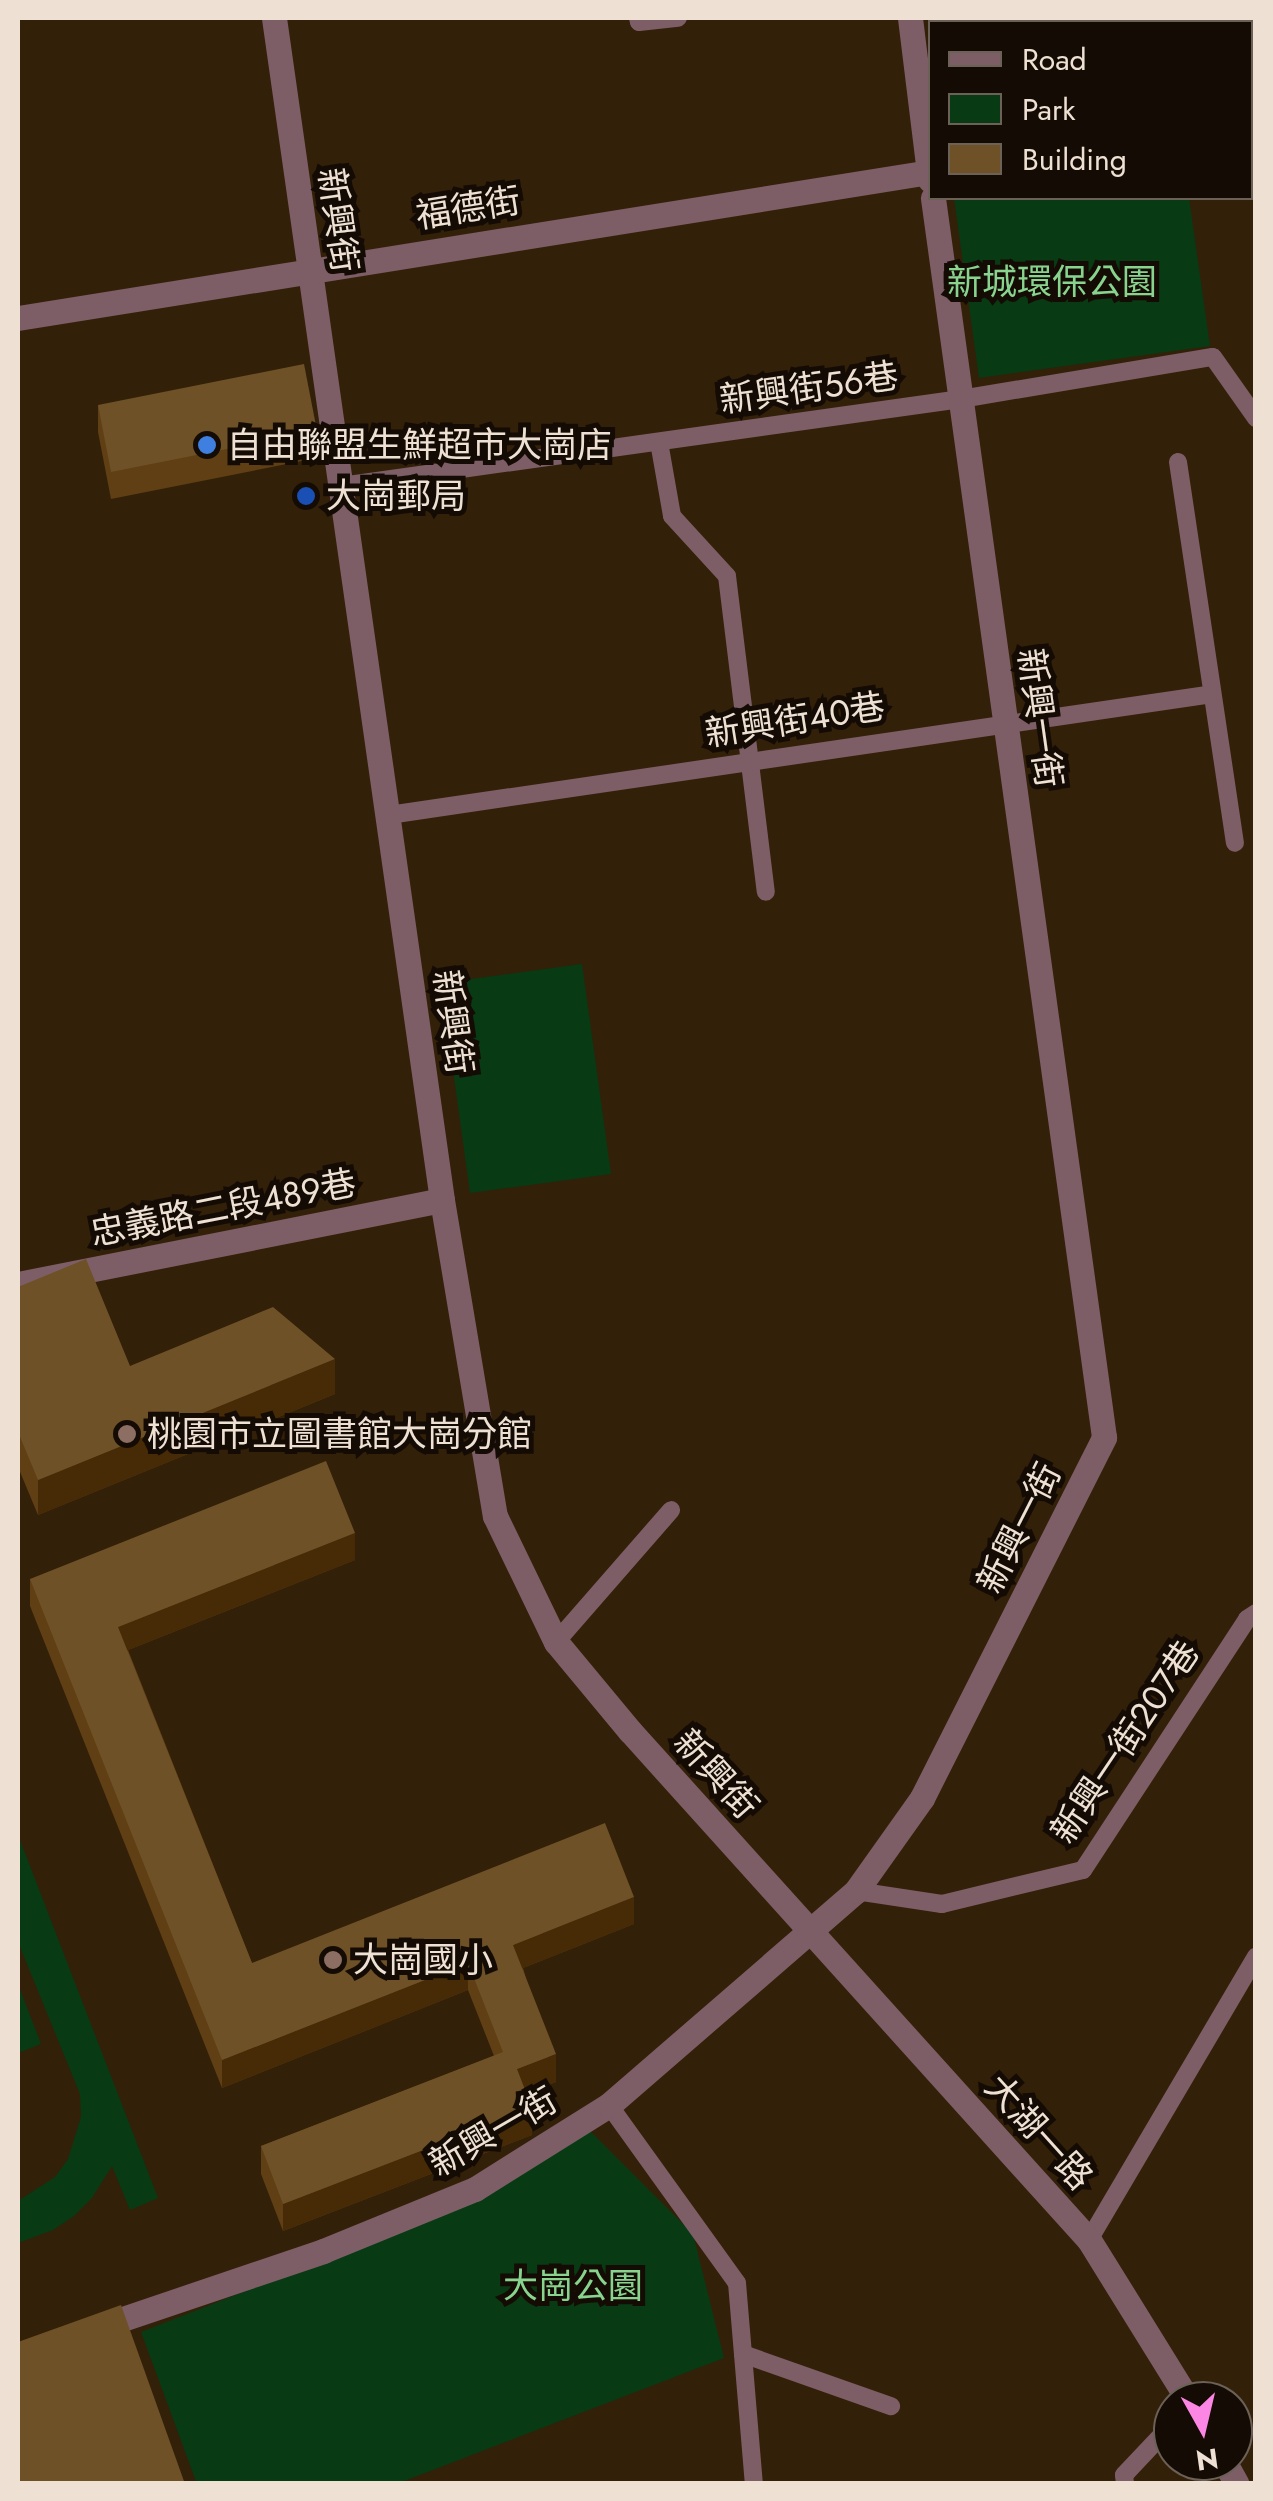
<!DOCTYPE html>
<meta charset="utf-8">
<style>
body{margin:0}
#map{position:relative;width:1273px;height:2501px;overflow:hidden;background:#332009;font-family:Jost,"Noto Sans TC",sans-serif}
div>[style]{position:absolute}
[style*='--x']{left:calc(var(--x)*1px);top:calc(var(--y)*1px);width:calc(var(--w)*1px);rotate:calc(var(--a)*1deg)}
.green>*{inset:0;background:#083a13}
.service>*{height:18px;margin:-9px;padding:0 9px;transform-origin:9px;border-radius:9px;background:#7d5e66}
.minor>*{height:25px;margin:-12.5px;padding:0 12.5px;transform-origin:12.5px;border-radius:12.5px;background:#7d5e66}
.wall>*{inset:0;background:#5f3f13}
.shaded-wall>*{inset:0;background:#472b06}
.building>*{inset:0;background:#6e5127}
.dots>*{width:28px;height:28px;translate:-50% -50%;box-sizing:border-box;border:5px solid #140c04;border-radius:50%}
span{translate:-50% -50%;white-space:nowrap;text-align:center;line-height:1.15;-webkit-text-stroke:10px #140c04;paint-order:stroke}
.street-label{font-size:35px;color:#eee1d4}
.park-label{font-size:35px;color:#88d48f}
.poi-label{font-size:35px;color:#eee1d4}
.left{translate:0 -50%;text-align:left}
.frame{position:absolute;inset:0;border:20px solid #eee1d4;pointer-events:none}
.legend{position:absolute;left:928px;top:20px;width:325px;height:180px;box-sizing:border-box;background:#140c04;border:2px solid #6b6157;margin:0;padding:12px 18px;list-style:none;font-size:30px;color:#eee1d4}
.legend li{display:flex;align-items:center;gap:20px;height:50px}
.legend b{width:50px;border:2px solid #6b6157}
.north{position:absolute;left:1153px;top:2381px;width:100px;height:100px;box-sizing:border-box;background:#140c04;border:2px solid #6b6157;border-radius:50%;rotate:172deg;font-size:28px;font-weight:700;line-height:40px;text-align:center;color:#eee1d4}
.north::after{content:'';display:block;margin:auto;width:35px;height:45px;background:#fc86e4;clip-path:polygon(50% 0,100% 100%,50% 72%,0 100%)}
</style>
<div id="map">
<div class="green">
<div style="clip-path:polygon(930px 18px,1164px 18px,1165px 22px,930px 24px)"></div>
<div style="clip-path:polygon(954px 198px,1189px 198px,1210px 346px,979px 378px)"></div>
<div style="clip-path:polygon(582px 964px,611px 1174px,470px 1193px,441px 983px)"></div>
<div style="clip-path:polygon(18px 1835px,158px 2198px,130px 2210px,112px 2166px,92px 2198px,74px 2216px,53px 2230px,18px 2243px,18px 2201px,55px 2177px,68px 2159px,81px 2117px,80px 2094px,18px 1942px)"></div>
<div style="clip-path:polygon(18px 1984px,41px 2044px,18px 2053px)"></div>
<div style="clip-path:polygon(590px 2131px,693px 2234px,724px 2358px,399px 2483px,197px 2484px,141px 2332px,479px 2200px)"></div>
</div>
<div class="service">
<div style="--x:638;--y:18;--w:4;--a:76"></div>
<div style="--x:639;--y:22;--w:39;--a:-6"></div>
<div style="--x:659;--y:442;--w:75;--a:80"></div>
<div style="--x:672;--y:516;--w:81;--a:47.5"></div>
<div style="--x:727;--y:576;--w:318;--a:83"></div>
<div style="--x:1178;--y:462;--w:385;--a:81.5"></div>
<div style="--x:341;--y:486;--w:626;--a:-7.99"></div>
<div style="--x:961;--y:399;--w:255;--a:-9.5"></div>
<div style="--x:1213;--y:357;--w:75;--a:54.8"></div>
<div style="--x:389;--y:815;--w:832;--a:-8.36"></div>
<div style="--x:556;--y:1642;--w:175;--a:-48.9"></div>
<div style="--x:856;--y:1891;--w:87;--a:8.6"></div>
<div style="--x:942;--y:1904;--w:145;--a:-13.6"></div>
<div style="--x:1083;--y:1870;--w:300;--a:-56.8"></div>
<div style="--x:1247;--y:1619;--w:11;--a:-34"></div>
<div style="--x:609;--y:2105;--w:219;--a:54.3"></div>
<div style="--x:737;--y:2283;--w:202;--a:85.2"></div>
<div style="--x:1089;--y:2240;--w:329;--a:-59.5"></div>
<div style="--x:743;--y:2354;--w:157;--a:19.4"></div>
<div style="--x:1125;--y:2484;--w:9;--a:-96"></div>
<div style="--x:1124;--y:2475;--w:71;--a:-46.7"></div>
</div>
<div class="minor">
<div style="--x:274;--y:18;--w:1194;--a:81.91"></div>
<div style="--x:442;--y:1200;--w:320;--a:80.5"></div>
<div style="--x:495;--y:1516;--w:140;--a:64.2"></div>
<div style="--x:556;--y:1642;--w:116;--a:50.3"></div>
<div style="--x:630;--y:1731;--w:685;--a:47.96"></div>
<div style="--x:1089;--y:2240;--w:190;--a:58.2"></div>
<div style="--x:910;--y:18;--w:163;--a:83"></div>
<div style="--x:18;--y:318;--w:923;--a:-9.1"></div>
<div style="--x:18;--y:1284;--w:432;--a:-11.2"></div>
<div style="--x:93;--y:2329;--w:243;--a:-18.7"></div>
<div style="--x:323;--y:2251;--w:164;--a:-22.2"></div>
<div style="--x:475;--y:2189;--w:158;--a:-32.1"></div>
<div style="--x:609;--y:2105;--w:327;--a:-40.9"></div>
<div style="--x:856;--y:1891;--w:114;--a:-54.6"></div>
<div style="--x:922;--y:1798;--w:404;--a:-63.2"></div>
<div style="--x:1104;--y:1437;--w:1251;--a:-97.86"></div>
<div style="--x:1224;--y:2461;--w:26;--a:61"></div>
</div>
<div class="wall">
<div style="clip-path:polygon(98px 405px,317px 431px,317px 458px,111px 499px,98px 432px)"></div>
<div style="clip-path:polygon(18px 1287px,130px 1366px,335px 1394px,38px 1515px,18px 1467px)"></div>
<div style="clip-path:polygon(355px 1560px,128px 1650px,252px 1963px,634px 1924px,523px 1968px,556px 2082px,526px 2093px,532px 2135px,283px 2231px,261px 2174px,261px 2146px,494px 2056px,468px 1990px,222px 2088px,30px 1606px,30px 1579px)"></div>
</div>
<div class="shaded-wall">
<div style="clip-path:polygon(335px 1359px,335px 1394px,38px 1515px,38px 1480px)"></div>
<div style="clip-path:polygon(355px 1533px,355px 1560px,118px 1654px,118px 1627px)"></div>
<div style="clip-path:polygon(634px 1897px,634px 1924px,513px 1972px,513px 1945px)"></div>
<div style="clip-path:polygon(468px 1963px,468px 1990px,222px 2088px,222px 2060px)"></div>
<div style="clip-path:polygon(556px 2054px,556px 2082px,517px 2097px,517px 2069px)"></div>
<div style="clip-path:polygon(532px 2108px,532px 2135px,283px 2231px,283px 2204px)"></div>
</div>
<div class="building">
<div style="clip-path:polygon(304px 364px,317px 431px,111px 472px,98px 405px)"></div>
<div style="clip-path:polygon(86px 1259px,130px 1366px,273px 1307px,335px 1359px,38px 1480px,18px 1432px,18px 1287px)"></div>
<div style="clip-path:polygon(326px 1461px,355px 1533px,118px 1627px,252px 1963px,605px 1823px,634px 1897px,513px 1945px,556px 2054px,517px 2069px,532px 2108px,283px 2204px,261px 2146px,503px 2052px,468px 1963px,222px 2060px,30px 1579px)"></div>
<div style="clip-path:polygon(121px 2305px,185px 2484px,18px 2484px,18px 2342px)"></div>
</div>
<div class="dots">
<div style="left:207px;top:445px;background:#3f7fe0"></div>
<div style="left:306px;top:496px;background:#1a4fb4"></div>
<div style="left:127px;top:1434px;background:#8d6e63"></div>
<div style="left:333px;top:1960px;background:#8d6e63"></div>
</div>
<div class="street-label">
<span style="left:468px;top:208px;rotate:-9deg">福德街</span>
<span style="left:338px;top:220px;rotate:82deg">新興街</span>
<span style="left:809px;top:388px;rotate:-8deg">新興街56巷</span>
<span style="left:1040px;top:718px;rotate:82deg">新興一街</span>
<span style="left:795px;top:720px;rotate:-9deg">新興街40巷</span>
<span style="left:453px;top:1022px;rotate:82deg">新興街</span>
<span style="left:223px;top:1208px;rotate:-11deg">忠義路二段489巷</span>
<span style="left:1019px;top:1528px;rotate:-63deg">新興一街</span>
<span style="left:1125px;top:1742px;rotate:-56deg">新興一街207巷</span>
<span style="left:716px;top:1774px;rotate:48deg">新興街</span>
<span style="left:493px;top:2132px;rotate:-30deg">新興一街</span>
<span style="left:1039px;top:2132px;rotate:48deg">大湖一路</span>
</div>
<div class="park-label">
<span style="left:1052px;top:282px">新城環保公園</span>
<span style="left:573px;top:2286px">大崗公園</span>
</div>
<div class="poi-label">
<span class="left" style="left:227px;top:445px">自由聯盟生鮮超市大崗店</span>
<span class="left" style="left:326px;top:496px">大崗郵局</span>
<span class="left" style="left:147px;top:1434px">桃園市立圖書館大崗分館</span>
<span class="left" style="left:353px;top:1960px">大崗國小</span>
</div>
<div class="frame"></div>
<ul class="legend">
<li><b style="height:12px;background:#7d5e66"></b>Road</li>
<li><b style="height:28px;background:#083a13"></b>Park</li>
<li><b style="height:28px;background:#6e5127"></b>Building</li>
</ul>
<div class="north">N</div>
</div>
